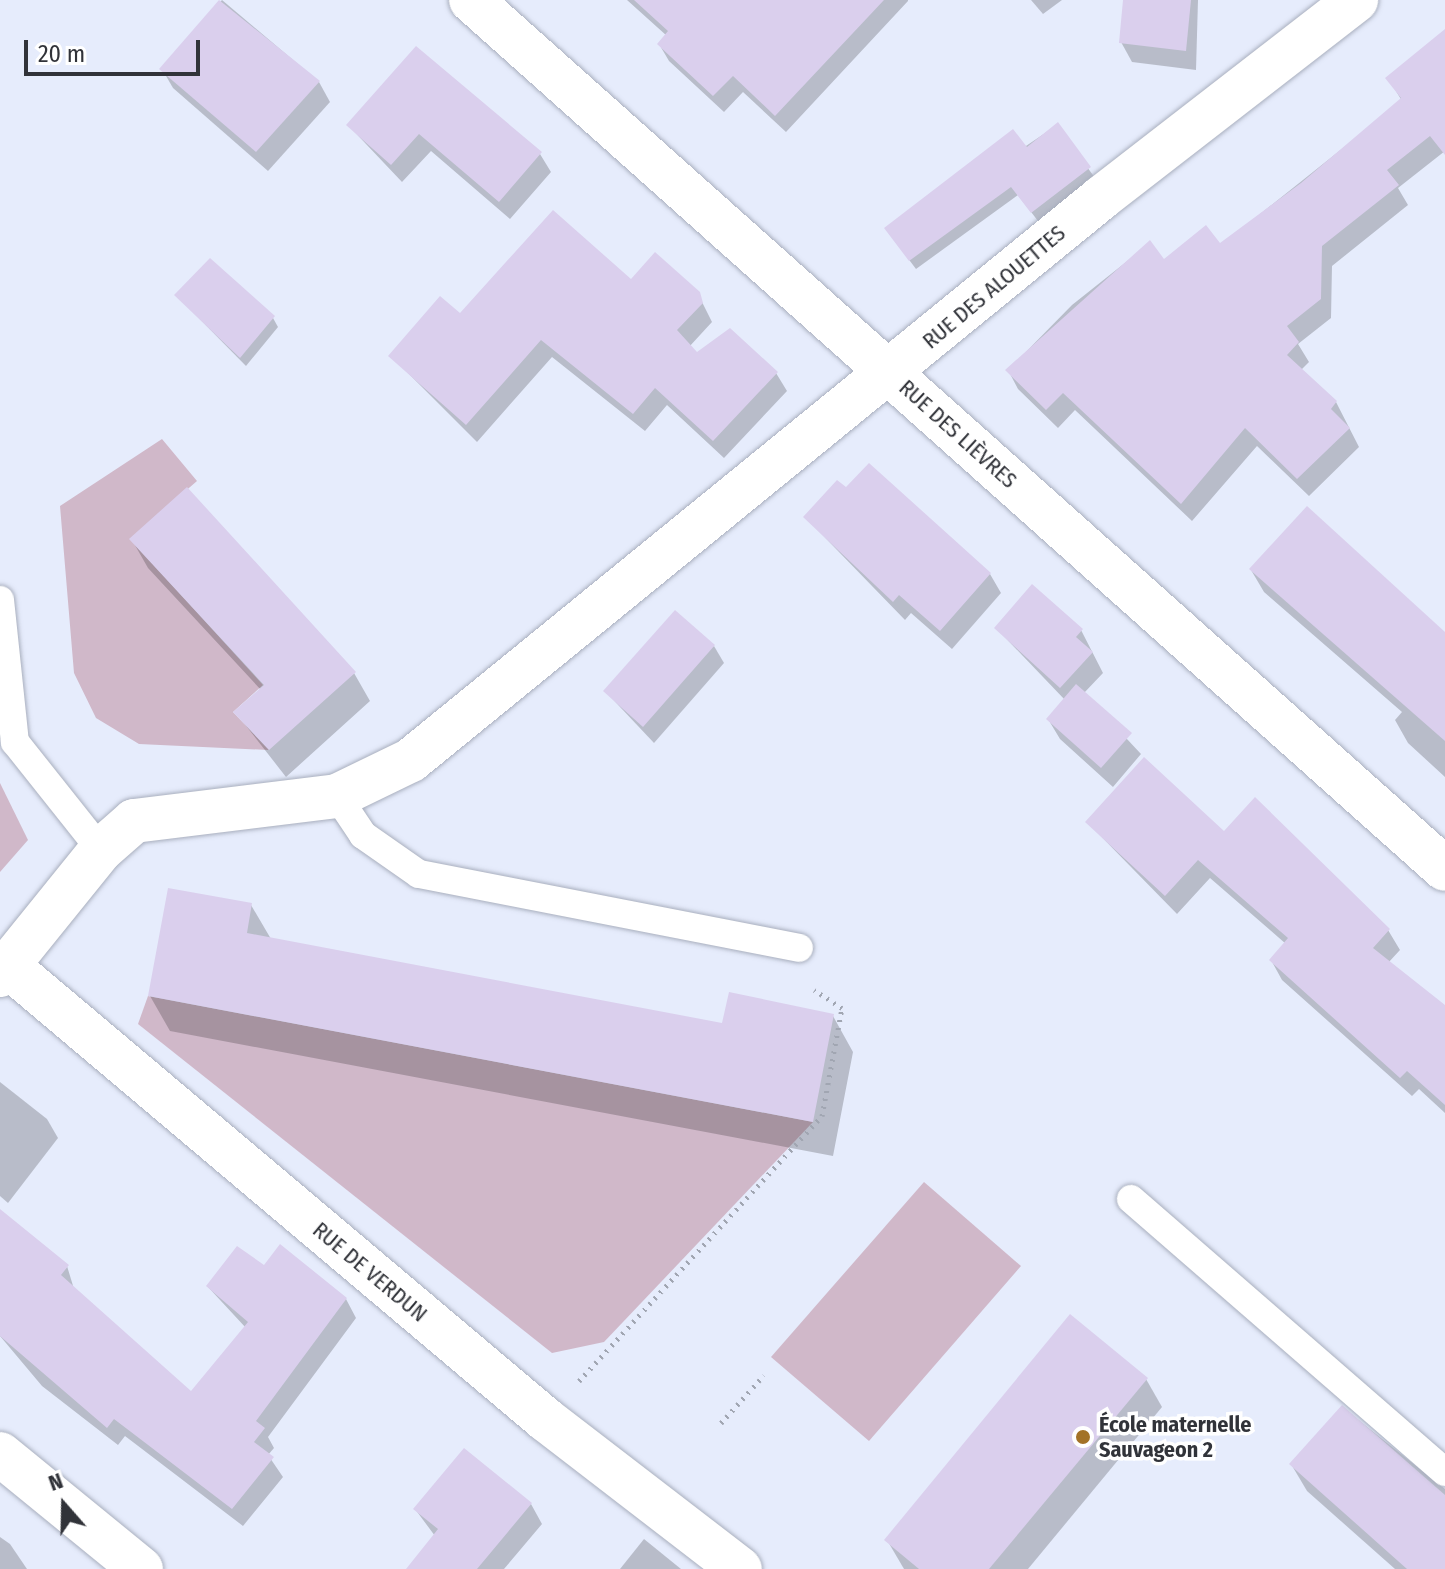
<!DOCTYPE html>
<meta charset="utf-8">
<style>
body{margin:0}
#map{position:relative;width:1445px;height:1569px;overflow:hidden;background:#e6ecfc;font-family:"Fira Sans Condensed",sans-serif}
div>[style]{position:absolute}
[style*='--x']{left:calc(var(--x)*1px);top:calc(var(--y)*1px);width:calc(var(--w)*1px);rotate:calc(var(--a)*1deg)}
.green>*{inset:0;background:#d0b8c9}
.shadow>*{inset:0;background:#0003}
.building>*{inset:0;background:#dacfed}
.path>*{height:5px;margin-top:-2.5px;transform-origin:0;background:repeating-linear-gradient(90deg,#a1a6b2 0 2px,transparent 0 8px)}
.roads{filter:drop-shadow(0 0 2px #a9afbe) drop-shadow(0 0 2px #a9afbe)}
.lane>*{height:28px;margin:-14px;padding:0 14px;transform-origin:14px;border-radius:14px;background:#fff}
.street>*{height:44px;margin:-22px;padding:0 22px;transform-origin:22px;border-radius:22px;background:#fff}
.dots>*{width:22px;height:22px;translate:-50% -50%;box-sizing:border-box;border:4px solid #fff;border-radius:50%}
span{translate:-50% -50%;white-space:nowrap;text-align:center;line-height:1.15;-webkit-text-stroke:7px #fff;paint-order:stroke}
.street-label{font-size:22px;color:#313339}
.poi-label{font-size:22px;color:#313339;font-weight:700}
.left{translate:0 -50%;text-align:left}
.north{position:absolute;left:24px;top:1465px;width:80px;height:80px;-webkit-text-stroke:6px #fff;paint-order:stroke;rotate:340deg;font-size:22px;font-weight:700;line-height:32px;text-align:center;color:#313339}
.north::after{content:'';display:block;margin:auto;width:28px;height:36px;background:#313339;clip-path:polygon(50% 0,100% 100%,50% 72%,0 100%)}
.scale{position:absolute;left:24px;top:40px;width:176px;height:36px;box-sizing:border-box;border:4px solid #313339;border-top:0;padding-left:10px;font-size:24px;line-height:28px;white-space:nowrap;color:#313339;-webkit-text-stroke:6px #fff;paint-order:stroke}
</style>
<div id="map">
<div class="green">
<div style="clip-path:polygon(162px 439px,197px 481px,130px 539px,263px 685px,233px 712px,269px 750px,139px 744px,96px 718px,74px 673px,60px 506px)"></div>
<div style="clip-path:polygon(0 783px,28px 840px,0 872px)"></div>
<div style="clip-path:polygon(148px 996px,813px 1122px,604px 1342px,552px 1353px,138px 1024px)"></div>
<div style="clip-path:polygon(924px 1182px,1021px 1266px,869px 1441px,771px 1357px)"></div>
</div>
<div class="shadow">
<div style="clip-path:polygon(222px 0,319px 82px,330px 102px,268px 171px,173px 88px,162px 69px)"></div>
<div style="clip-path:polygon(627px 0,908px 0,908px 1px,786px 132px,743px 92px,724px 112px,669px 61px,659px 44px,667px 36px)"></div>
<div style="clip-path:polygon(1031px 0,1062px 0,1043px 14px)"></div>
<div style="clip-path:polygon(1125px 0,1198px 0,1196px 70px,1132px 62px,1121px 42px)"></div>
<div style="clip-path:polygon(1445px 35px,1445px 151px,1398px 188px,1408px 205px,1332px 266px,1331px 318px,1298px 344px,1309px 362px,1301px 370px,1336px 402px,1359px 447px,1309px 496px,1257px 446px,1192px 521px,1075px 410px,1058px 428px,1018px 389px,1008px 370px,1072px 305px,1150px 243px,1164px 262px,1220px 246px,1402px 101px,1388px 78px)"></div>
<div style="clip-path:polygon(416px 49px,540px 154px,551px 172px,510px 219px,431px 151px,402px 182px,348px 125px)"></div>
<div style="clip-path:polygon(1057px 125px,1095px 178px,1038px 221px,1018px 195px,916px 269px,892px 237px)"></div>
<div style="clip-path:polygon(631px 282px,698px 294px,712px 322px,689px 347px,696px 355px,776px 373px,787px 391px,724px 458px,667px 405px,645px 431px,552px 357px,477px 442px,391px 356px,460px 316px)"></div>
<div style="clip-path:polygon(177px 296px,273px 318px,278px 327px,246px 366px)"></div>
<div style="clip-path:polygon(806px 518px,990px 574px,1001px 593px,952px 649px,911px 613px,905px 620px)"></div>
<div style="clip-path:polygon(132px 540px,354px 673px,370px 701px,286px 777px,236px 713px,261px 690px,148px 568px)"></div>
<div style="clip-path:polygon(1251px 570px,1445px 635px,1445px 777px,1408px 743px,1395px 720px,1402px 712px,1264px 592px)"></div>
<div style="clip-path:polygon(996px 628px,1081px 630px,1103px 673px,1084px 693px,1141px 754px,1113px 787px,1060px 739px,1048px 719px,1065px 700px)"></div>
<div style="clip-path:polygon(714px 646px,724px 663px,654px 743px,605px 691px)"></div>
<div style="clip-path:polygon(1087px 822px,1224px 833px,1388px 930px,1400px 950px,1388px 963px,1445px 1010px,1445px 1113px,1419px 1089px,1412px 1096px,1282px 980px,1271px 960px,1286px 944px,1210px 878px,1177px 914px)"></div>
<div style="clip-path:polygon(251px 905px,271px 939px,724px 1025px,833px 1016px,853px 1052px,833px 1156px,170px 1031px,150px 996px)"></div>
<div style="clip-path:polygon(0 1082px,47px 1119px,58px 1138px,8px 1203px,0 1196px)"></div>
<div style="clip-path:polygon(0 1230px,67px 1266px,74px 1289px,192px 1394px,246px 1328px,208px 1287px,264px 1268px,346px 1299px,356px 1318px,268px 1437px,274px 1448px,268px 1455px,283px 1477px,243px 1526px,125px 1436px,118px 1445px,42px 1386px,0 1336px)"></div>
<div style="clip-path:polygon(1146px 1379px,1162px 1407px,1028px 1569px,904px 1569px,887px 1540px)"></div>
<div style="clip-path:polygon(1342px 1407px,1445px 1489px,1445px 1569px,1395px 1569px,1307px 1491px,1291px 1464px)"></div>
<div style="clip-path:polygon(464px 1451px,531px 1504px,542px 1524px,504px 1569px,408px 1569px,435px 1536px,415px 1509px)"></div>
<div style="clip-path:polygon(0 1537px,10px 1544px,27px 1569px,0 1569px)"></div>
<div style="clip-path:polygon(644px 1539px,681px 1569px,620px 1569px)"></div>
</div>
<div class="building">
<div style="clip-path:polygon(219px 0,320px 81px,256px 152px,159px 69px)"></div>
<div style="clip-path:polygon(634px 0,884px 0,775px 116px,733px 76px,713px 96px,657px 44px,668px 31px)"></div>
<div style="clip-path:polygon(1123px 0,1191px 0,1186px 51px,1119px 43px)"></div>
<div style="clip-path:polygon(1445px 29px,1445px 155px,1430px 136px,1387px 170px,1399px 185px,1322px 246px,1321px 299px,1287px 326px,1299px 342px,1287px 355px,1337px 401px,1331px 409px,1350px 428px,1297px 479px,1245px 428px,1181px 504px,1063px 393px,1046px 410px,1005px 370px,1150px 240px,1164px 259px,1206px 225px,1220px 243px,1301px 183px,1401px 98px,1385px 78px)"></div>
<div style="clip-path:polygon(416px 46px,542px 152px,499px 202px,419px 134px,391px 165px,346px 125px)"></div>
<div style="clip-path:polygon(1058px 122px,1091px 167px,1031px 213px,1011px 187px,909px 261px,884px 228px,1013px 129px,1027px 147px)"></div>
<div style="clip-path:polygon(553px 210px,631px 279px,655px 252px,700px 292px,703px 303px,677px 330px,697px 352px,730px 328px,778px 372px,713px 441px,655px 388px,633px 414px,541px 340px,466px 425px,388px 356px,440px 296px,460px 313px)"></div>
<div style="clip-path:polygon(210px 258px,275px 316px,240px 358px,174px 295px)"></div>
<div style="clip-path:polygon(869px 463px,991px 573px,940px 631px,899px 595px,893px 602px,803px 517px,837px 480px,846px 487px)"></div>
<div style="clip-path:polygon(187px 487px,356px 672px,269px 750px,233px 712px,264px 685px,129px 539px)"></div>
<div style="clip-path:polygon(1307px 506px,1445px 632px,1445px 741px,1249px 569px)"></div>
<div style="clip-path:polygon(1032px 584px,1083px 629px,1076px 637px,1093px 652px,1060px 688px,994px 628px)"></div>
<div style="clip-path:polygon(675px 610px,715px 645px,643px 727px,603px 691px)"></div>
<div style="clip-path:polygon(1076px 684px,1132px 733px,1101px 768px,1046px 719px)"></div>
<div style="clip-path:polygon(1144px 757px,1224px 831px,1255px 797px,1390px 929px,1373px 948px,1445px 1005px,1445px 1105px,1407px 1071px,1400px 1078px,1269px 960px,1288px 938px,1198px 860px,1165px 896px,1085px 822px)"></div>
<div style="clip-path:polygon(168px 888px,252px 903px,247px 933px,722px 1023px,729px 992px,834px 1014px,813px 1122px,148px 996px)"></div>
<div style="clip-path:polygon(0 1209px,69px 1265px,61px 1275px,191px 1391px,248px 1322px,206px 1286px,237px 1246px,264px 1265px,280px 1244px,347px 1298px,256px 1421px,265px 1428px,254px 1442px,274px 1457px,232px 1509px,114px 1419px,107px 1428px,0 1336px)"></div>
<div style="clip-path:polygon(1070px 1314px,1148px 1378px,989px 1569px,919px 1569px,884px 1540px)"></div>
<div style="clip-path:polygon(1342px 1405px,1445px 1495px,1445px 1569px,1407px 1569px,1289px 1464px)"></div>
<div style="clip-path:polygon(464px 1448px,532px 1503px,477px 1569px,406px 1569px,438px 1529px,413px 1509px)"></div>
</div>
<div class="path">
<div style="--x:579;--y:1381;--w:360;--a:-47.5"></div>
<div style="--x:822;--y:1116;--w:110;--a:-79.5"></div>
<div style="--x:842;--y:1008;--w:33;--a:-147"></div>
<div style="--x:721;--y:1423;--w:64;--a:-48.1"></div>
</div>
<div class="roads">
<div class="lane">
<div style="--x:0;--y:600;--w:143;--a:84"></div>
<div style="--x:15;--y:742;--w:138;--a:51.5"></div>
<div style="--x:337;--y:796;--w:47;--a:56.3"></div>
<div style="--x:363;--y:835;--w:68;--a:34.9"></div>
<div style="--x:419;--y:874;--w:387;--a:11"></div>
<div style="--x:1131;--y:1199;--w:416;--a:41"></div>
</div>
<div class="street">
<div style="--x:471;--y:0;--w:1305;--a:41.74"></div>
<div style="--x:8;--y:966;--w:703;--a:40.15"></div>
<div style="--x:545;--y:1419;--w:246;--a:37.6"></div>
<div style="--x:0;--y:975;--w:161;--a:-51.1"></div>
<div style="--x:101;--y:850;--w:44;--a:-41.3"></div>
<div style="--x:134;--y:821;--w:205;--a:-7"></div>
<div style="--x:337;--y:796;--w:82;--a:-25.9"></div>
<div style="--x:411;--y:760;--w:890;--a:-39.16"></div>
<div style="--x:1101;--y:198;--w:323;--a:-37.8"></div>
<div style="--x:0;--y:1454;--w:182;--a:39.2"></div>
</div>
</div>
<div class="dots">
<div style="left:1083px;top:1437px;background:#a37227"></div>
</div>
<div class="street-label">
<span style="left:994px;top:287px;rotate:-40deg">RUE DES ALOUETTES</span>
<span style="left:958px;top:434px;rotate:42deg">RUE DES LIÈVRES</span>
<span style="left:370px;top:1272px;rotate:40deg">RUE DE VERDUN</span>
</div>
<div class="poi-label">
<span class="left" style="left:1099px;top:1437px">École maternelle<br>Sauvageon 2</span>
</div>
<div class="north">N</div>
<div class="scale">20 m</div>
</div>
